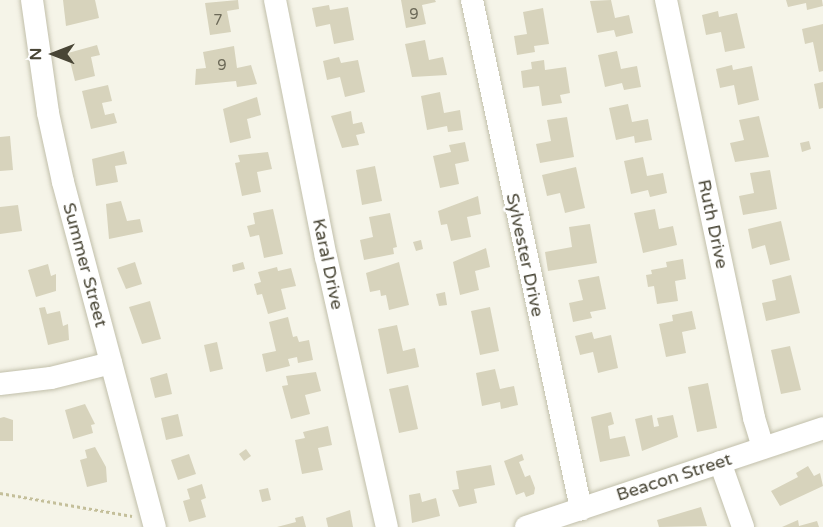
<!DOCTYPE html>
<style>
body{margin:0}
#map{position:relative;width:823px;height:527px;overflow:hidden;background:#f5f4e8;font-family:"Varela Round",sans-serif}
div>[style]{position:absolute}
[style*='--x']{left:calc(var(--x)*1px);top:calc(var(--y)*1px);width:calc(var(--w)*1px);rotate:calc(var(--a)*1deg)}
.building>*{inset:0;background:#d7d3bc}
.path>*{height:3px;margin-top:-1.5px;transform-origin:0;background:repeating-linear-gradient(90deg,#c4bf9a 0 3px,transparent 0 6px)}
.roads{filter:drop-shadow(0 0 2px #c1bfaa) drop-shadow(0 0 2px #c1bfaa)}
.minor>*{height:22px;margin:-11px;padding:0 11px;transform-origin:11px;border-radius:11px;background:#fff}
span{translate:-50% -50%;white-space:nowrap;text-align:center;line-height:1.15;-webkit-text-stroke:5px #fff;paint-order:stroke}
.number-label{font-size:15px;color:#6c6958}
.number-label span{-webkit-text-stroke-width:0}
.street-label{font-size:18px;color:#494636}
.north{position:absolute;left:24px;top:24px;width:60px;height:60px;-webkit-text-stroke:4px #fff;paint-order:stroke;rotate:270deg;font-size:16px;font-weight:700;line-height:24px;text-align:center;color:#494636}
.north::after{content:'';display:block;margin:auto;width:21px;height:27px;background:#494636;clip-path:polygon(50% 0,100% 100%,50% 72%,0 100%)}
</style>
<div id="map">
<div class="building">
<div style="clip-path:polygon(63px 0,95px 0,99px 18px,66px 26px)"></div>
<div style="clip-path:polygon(238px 0,239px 9px,227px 11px,231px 32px,210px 35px,205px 3px)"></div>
<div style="clip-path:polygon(401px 0,435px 0,436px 2px,422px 5px,426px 24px,406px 28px)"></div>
<div style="clip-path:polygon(611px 0,615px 18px,629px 15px,633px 33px,616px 37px,614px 30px,597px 33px,590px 1px)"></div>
<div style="clip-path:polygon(786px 0,822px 0,823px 6px,807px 10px,806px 3px,788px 7px)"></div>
<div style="clip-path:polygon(329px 5px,330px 10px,348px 7px,354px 40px,334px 44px,330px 24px,316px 27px,312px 8px)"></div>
<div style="clip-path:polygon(543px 8px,549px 44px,534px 46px,535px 52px,517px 55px,514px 36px,527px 34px,523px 12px)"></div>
<div style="clip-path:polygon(718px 11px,719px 17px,737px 13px,745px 48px,725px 52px,721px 32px,706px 35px,702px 15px)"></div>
<div style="clip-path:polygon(823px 24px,823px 71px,819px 72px,813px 42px,805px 44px,802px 29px)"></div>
<div style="clip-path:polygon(425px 40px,429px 60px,443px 57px,447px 75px,412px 77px,405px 44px)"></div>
<div style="clip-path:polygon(97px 45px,100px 55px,91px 57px,95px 76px,75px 81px,68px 53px)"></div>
<div style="clip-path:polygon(234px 46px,237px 68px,251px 65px,257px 84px,237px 87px,236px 81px,195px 85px,196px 69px,206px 68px,203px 52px)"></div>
<div style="clip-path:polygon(617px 51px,621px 69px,637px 66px,641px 87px,624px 90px,622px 83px,605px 87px,598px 55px)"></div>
<div style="clip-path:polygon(339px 57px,341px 63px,358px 60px,365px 92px,345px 97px,340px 77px,327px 80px,323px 61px)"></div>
<div style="clip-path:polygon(544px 60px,545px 70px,566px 67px,570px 93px,560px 95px,562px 103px,542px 106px,539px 86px,523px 88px,521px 71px,532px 69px,531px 62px)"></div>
<div style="clip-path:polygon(732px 65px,733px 70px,752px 66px,759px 100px,738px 105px,734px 85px,720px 88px,716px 69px)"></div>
<div style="clip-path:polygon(823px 82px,823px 108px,819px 109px,814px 84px)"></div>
<div style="clip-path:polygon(108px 85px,112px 101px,102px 103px,105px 115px,114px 113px,117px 123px,91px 129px,82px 91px)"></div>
<div style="clip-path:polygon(440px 92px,444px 113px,460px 110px,463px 130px,448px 132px,447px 126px,427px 130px,421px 96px)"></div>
<div style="clip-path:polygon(257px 97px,261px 115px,247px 119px,251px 138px,230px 143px,223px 109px)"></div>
<div style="clip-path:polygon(628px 104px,632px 122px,648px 119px,652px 140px,635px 143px,634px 136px,616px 140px,609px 108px)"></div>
<div style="clip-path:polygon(351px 111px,353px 124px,362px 122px,365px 133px,356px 135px,359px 145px,342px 148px,331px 116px)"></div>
<div style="clip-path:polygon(759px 116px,769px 157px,735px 162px,730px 143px,744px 140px,739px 120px)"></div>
<div style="clip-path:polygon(567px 117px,574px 157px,540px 163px,536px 144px,551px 141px,547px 120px)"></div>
<div style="clip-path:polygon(10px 136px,13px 170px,0 171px,0 137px)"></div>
<div style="clip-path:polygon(809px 141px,811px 149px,802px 152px,800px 143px)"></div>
<div style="clip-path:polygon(465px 142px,469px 161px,455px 164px,459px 184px,440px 188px,433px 156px,451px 152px,449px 145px)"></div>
<div style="clip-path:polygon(124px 151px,127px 164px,115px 166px,118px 182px,96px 186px,92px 159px)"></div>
<div style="clip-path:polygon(268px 152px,272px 169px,257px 172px,261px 192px,242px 196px,235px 163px,240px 162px,238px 155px)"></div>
<div style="clip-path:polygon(643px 157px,647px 176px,663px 173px,667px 193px,650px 197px,648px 190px,631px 194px,624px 161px)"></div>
<div style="clip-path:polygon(375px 166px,382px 201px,362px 205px,356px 170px)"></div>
<div style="clip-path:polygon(576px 167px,585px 208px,565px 213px,560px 193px,547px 196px,542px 175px)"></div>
<div style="clip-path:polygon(770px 170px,777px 209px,743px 215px,739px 196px,754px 193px,750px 173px)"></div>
<div style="clip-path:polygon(478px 196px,481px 214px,467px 217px,471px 237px,451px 241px,447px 224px,441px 225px,438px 211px)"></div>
<div style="clip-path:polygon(121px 201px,127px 221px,140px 219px,143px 232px,109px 239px,106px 204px)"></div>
<div style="clip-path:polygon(18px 205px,22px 231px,0 234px,0 207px)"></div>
<div style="clip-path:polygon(273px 209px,283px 254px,264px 258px,259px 235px,250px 237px,247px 226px,255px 224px,253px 213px)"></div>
<div style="clip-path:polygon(655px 209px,659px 229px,673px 226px,677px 245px,643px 253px,634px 213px)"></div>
<div style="clip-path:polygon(390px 213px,397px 247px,393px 248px,394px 254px,364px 260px,360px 240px,373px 237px,369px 217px)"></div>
<div style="clip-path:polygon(781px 221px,790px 260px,770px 265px,765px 245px,752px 249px,748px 229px)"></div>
<div style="clip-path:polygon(590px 224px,597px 263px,548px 271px,545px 252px,572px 247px,569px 227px)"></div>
<div style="clip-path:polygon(421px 240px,423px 249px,416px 251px,413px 242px)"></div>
<div style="clip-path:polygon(486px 248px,490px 267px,475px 271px,479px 290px,460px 295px,453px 262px)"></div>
<div style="clip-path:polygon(683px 259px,686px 279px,675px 281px,678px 301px,657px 304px,654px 286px,648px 287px,646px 275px,652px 274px,651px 270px,667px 267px,666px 262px)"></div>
<div style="clip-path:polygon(135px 262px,142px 284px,126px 289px,117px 268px)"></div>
<div style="clip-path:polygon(243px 262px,245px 269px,233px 272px,232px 265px)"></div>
<div style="clip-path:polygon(399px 262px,409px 305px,389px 310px,386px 295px,381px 296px,380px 290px,370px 292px,366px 273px)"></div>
<div style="clip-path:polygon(48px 264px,51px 276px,56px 274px,56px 291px,36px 297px,28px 270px)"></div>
<div style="clip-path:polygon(277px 267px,278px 271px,291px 268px,296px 286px,281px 289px,286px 309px,268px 314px,262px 294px,257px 295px,254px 284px,261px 282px,258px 272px)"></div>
<div style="clip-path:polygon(791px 275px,800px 313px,766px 321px,762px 303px,776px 300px,772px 280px)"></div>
<div style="clip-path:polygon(599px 276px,606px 309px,590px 312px,592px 318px,573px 322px,569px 303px,583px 300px,578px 280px)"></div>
<div style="clip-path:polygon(445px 292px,447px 305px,439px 306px,436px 294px)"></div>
<div style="clip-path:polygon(150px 301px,161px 339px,142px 344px,129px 307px)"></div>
<div style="clip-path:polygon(45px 307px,47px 314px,60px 311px,63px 326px,68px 324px,69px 340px,48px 345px,39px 308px)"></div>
<div style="clip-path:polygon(490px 307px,499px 351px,480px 355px,471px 311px)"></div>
<div style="clip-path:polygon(692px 311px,696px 329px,682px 332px,686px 353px,666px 357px,659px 324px,673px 321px,672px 315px)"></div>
<div style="clip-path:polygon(288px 317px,293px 337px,297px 336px,299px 342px,309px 340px,313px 360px,298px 363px,297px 357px,288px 359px,290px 366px,266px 372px,262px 354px,276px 351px,269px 322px)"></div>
<div style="clip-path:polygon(397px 325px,403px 351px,415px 348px,419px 367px,387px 374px,378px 329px)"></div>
<div style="clip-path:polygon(592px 332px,594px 339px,611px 335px,618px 368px,598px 373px,593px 352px,580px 355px,575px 336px)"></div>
<div style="clip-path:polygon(217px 342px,223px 369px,210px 372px,204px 345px)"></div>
<div style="clip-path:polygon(790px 346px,801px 390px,781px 394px,771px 350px)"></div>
<div style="clip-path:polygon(495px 369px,500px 389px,514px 386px,518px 405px,501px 409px,500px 402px,482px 406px,476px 373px)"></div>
<div style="clip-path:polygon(316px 372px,321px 391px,305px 395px,310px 414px,291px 419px,282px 386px,288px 385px,286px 376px)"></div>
<div style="clip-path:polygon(167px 373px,172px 394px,155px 398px,150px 378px)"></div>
<div style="clip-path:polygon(708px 383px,717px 428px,697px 432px,688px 387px)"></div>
<div style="clip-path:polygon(408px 385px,418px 429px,399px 433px,389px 389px)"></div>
<div style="clip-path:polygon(85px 404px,95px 424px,91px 425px,93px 433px,73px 439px,65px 410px)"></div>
<div style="clip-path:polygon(611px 412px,614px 424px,608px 426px,610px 439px,625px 436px,630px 456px,600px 462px,591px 417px)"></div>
<div style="clip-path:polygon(178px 414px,183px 436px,166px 440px,161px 418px)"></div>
<div style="clip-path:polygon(652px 415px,654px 427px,659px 426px,657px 418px,673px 415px,678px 437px,642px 451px,635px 419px)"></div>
<div style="clip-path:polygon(4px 417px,13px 420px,13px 441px,0 441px,0 418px)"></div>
<div style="clip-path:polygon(328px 426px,332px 445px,318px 448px,323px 470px,302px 474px,295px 440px,305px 438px,303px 432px)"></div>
<div style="clip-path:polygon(95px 447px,106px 467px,107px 482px,87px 487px,80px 460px,87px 458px,85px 450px)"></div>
<div style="clip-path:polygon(246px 449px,251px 456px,244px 461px,239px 454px)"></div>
<div style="clip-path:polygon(189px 454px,196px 474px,178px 480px,171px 460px)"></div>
<div style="clip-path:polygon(522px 454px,524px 460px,519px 462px,525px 477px,530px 475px,535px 488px,534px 494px,526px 497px,524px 492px,516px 495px,504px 461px)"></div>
<div style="clip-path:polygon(491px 465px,495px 485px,474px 489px,477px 503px,459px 507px,452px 490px,459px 489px,456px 471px)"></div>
<div style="clip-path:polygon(808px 466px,814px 476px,820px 473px,823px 486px,780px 506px,771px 491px,798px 477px,796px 473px)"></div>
<div style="clip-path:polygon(202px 484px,206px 498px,201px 500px,206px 517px,189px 522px,183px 501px,190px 499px,187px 489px)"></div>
<div style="clip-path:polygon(268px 488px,271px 500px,262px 502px,259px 490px)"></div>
<div style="clip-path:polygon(420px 493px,422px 502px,436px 498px,440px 516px,412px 523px,409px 495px)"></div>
<div style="clip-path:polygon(701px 507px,707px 526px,659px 527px,657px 520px)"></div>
<div style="clip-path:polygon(350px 510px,353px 527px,328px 527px,326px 518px)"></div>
<div style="clip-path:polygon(303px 516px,306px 527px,277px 527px,296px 522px,295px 518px)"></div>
<div style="clip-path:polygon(798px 520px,799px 526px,817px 521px,819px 527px,782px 527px)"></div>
</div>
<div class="path">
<div style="--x:0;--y:493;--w:134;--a:9.9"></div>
</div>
<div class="roads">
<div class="minor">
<div style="--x:32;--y:0;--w:114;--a:81.9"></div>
<div style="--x:48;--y:113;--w:71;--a:77.7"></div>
<div style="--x:63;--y:182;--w:357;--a:75.1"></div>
<div style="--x:275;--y:0;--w:262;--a:78.8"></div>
<div style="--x:326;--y:257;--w:277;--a:77.3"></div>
<div style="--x:472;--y:0;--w:521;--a:77.91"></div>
<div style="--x:666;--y:0;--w:427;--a:78.1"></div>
<div style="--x:754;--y:418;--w:31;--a:73"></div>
<div style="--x:0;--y:384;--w:51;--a:-6.7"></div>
<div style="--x:51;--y:378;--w:62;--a:-14"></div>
<div style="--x:720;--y:462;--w:69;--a:70.5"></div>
<div style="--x:526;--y:527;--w:313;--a:-18.4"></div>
</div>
</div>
<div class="number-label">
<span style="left:414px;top:15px">9</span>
<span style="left:218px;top:21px">7</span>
<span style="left:222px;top:66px">9</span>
</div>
<div class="street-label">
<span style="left:713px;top:224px;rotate:78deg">Ruth Drive</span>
<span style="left:525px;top:255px;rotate:78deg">Sylvester Drive</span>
<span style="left:328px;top:264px;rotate:78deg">Karal Drive</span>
<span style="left:85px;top:265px;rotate:75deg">Summer Street</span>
<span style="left:674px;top:477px;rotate:-18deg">Beacon Street</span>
</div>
<div class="north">N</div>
</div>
